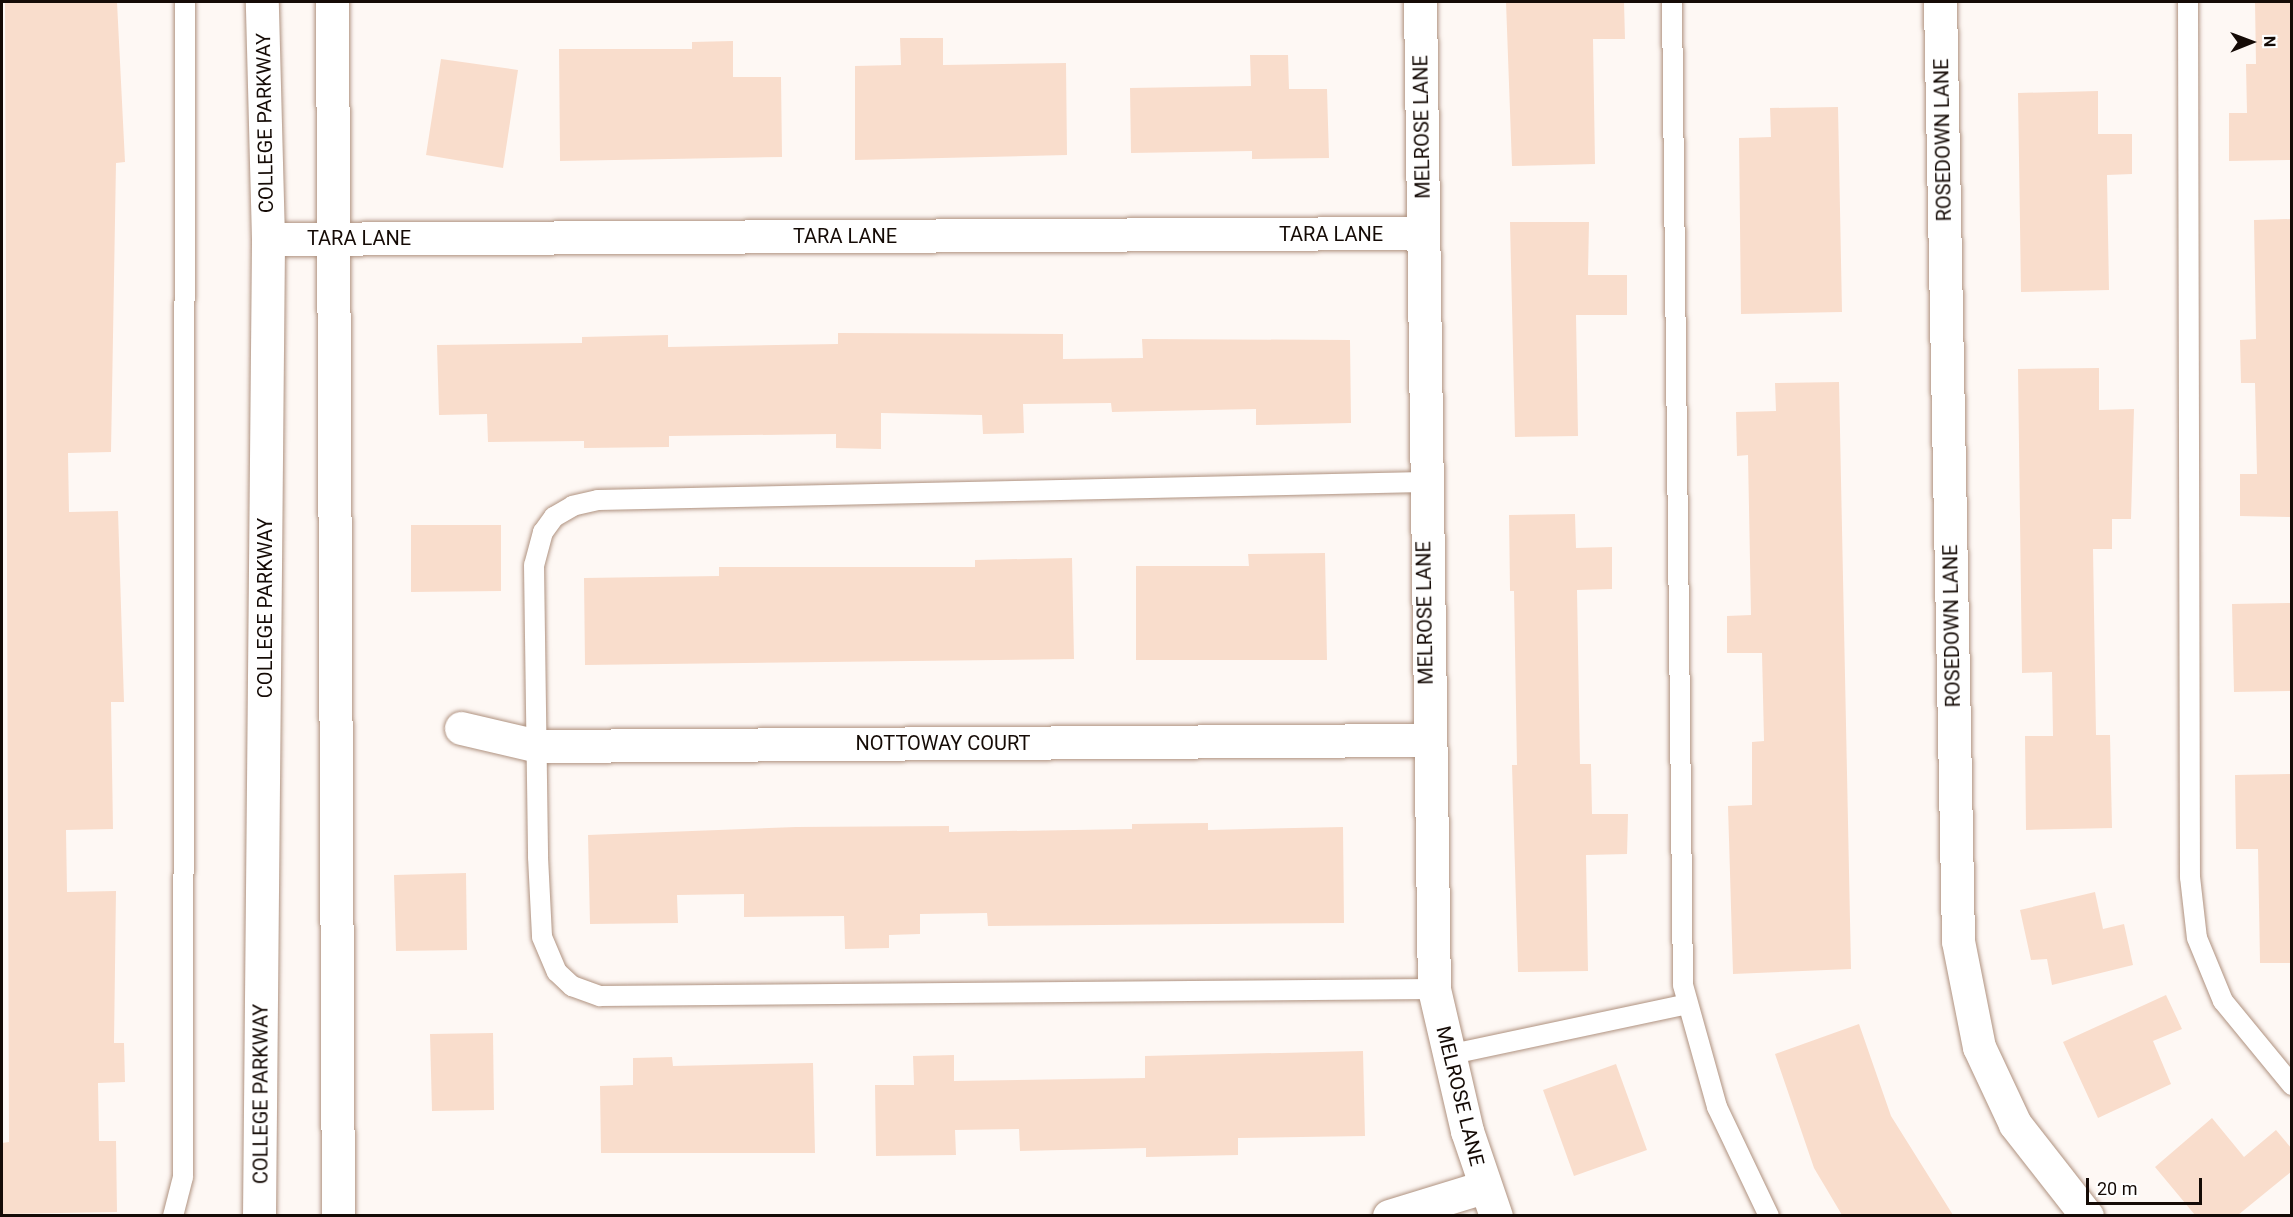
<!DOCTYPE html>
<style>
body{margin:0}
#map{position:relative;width:2293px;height:1217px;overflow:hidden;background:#fef8f4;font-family:Roboto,sans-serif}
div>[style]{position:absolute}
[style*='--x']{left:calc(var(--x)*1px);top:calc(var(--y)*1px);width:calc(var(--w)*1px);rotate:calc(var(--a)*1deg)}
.building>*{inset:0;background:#f9ddcc}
.roads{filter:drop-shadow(0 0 2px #af9280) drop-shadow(0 0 2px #af9280)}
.service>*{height:20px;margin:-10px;padding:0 10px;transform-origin:10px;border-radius:10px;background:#fff}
.minor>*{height:33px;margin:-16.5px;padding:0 16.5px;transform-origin:16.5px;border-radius:16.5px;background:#fff}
.secondary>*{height:33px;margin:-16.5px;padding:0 16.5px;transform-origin:16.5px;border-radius:16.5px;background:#fff}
span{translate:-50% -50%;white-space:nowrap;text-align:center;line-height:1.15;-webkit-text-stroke:4.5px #fff;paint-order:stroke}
.street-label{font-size:20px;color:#150b06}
.frame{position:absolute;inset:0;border:3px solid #150b06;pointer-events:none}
.north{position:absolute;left:2221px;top:12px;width:60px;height:60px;-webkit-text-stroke:4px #fff;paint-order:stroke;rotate:89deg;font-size:16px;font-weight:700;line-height:24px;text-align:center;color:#150b06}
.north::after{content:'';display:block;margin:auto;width:21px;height:27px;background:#150b06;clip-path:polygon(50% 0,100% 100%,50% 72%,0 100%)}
.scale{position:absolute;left:2086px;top:1178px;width:116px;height:27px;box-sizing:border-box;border:3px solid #150b06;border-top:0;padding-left:8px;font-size:18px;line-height:21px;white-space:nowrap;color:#150b06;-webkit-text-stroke:4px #fff;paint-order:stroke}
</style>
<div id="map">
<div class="building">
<div style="clip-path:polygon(5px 2px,117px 2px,125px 162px,116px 163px,111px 452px,68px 453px,69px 512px,118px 511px,124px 702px,111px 702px,113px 829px,66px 830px,67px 892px,116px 891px,114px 1043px,124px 1043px,125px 1082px,98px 1083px,99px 1141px,116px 1141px,117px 1212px,2px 1214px,2px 1143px,9px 1142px)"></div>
<div style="clip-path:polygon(1506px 2px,1624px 2px,1625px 39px,1593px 39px,1595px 164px,1512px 166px)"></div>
<div style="clip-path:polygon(2255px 2px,2292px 2px,2292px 160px,2229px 161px,2229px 113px,2247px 113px,2246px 64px,2256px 64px)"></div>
<div style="clip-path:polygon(900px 38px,943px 38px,943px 65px,1066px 63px,1067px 155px,855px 160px,855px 66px,901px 65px)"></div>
<div style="clip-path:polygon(733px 41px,733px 77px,781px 77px,782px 157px,560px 161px,559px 49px,692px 49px,692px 42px)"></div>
<div style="clip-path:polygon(1250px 55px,1288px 55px,1289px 89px,1327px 89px,1329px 158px,1252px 159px,1252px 151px,1131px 153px,1130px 88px,1251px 86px)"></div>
<div style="clip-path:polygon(441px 59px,518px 70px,503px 168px,426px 155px)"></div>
<div style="clip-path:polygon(2098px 91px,2098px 134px,2132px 134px,2132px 174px,2107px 175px,2109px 290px,2021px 292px,2018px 93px)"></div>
<div style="clip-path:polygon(1838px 107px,1842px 312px,1741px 314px,1739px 138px,1771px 137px,1770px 108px)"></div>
<div style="clip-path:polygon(2292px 219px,2292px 517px,2240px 516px,2240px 474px,2257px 474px,2255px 383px,2241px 383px,2240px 340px,2256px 339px,2254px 220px)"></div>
<div style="clip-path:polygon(1510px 222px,1589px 222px,1588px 275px,1627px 275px,1627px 315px,1576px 315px,1578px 436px,1515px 437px)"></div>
<div style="clip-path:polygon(838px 333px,1063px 334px,1063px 359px,1143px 358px,1142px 339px,1350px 340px,1351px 423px,1256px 425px,1256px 409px,1112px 412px,1111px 403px,1023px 404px,1024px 433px,983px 434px,982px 415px,881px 413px,881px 449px,836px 448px,836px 434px,669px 436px,669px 447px,584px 448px,584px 441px,488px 442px,487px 414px,439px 415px,437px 345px,582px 343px,582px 337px,668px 335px,668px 347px,838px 344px)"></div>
<div style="clip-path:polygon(2099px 368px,2099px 410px,2134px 409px,2131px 519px,2112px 519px,2112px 549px,2093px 549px,2096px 735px,2110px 735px,2112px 828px,2026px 830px,2025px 736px,2053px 736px,2052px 672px,2022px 673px,2018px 369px)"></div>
<div style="clip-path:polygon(1839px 382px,1851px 969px,1733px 974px,1728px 806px,1752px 805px,1752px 742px,1764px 741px,1762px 653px,1727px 653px,1727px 616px,1751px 615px,1748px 455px,1737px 456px,1736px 412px,1776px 411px,1775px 383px)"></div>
<div style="clip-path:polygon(1575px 514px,1576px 548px,1612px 547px,1612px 589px,1577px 590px,1580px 764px,1591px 764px,1592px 814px,1628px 814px,1627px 854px,1586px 855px,1588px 971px,1518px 972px,1512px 765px,1517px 765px,1514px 591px,1510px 591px,1509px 515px)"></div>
<div style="clip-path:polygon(411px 525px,501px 525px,501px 591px,411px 592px)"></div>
<div style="clip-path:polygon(1325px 553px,1327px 660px,1136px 660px,1136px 566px,1249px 566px,1248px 554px)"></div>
<div style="clip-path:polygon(1072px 558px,1074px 659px,585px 665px,584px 578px,719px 576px,719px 567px,975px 567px,975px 560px)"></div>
<div style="clip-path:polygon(2292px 603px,2292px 691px,2234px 692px,2232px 604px)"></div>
<div style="clip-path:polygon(2292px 774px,2292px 963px,2260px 963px,2258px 849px,2236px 849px,2235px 775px)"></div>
<div style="clip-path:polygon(1208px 823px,1208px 830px,1343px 827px,1344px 923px,988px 926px,987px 913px,920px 914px,920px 934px,889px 935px,889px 948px,845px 949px,844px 916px,744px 917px,744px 894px,677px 895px,678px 923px,590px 924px,588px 835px,796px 827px,949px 826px,949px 832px,1132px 829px,1132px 824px)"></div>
<div style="clip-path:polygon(466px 873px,467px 950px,396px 951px,394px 875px)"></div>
<div style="clip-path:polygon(2095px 892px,2103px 929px,2124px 924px,2133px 965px,2052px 985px,2047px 959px,2031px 960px,2020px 910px)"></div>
<div style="clip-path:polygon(2166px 995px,2182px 1029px,2153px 1041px,2171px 1084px,2098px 1118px,2063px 1042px)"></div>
<div style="clip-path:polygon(1859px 1024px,1891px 1116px,1953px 1215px,1842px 1215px,1814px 1168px,1775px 1054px)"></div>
<div style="clip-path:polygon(493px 1033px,494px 1110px,432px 1111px,430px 1034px)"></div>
<div style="clip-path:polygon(1363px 1051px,1365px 1136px,1238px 1138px,1238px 1155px,1146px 1157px,1146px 1148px,1020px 1151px,1019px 1129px,955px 1130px,956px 1155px,876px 1156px,875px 1085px,914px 1085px,913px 1056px,954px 1055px,954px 1081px,1145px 1078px,1145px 1056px)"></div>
<div style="clip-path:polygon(672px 1057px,673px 1066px,813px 1063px,815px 1153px,601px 1153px,600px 1086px,633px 1085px,633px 1058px)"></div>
<div style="clip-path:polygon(1616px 1064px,1647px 1150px,1574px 1176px,1543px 1090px)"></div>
<div style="clip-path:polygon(2212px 1118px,2244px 1157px,2276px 1130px,2292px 1149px,2292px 1171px,2238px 1215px,2195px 1215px,2155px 1167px)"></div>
</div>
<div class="roads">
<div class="service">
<div style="--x:1672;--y:2;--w:983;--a:89.36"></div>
<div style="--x:1683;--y:985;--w:127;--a:74.4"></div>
<div style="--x:1717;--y:1107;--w:121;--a:64.5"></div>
<div style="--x:2188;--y:2;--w:875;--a:89.87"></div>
<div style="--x:2190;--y:877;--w:61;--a:83.5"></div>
<div style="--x:2197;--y:938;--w:68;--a:67.6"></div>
<div style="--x:2223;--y:1001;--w:109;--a:50.6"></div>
<div style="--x:1424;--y:482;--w:826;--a:178.75"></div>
<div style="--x:598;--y:500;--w:26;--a:167"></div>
<div style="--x:573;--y:506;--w:22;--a:150"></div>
<div style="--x:554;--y:517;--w:19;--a:126"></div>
<div style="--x:543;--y:532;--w:34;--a:105"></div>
<div style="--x:534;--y:565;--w:292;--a:89.2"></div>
<div style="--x:538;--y:857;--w:80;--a:87.1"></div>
<div style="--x:542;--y:937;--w:38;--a:67"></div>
<div style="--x:557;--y:972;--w:21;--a:43"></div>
<div style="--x:572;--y:986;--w:30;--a:20"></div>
<div style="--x:600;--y:996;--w:834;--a:-0.48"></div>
<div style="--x:1448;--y:1055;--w:245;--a:-12"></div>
<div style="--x:173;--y:1216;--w:40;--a:-75.6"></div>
<div style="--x:183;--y:1177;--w:1175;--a:-89.9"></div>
</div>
<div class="minor">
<div style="--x:1420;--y:2;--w:987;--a:89.19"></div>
<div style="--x:1434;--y:989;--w:146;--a:76.9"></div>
<div style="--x:1467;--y:1131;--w:90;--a:71.2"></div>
<div style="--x:1940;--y:2;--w:939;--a:88.9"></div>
<div style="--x:1958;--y:941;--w:108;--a:78.8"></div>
<div style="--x:1979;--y:1047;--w:85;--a:64.9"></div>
<div style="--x:2015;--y:1124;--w:117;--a:52"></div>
<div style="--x:268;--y:239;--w:1155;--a:-0.3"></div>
<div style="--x:461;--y:728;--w:79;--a:13.2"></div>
<div style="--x:538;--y:746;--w:889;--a:-0.39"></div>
<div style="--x:1389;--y:1216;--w:98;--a:-17.1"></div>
</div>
<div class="secondary">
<div style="--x:332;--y:2;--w:1214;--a:89.72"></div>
<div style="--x:259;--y:1216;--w:977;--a:-89.47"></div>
<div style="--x:268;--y:239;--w:237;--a:-91.5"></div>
</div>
</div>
<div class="street-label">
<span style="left:265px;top:123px;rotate:-91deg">COLLEGE PARKWAY</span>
<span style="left:1422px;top:127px;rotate:-91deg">MELROSE LANE</span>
<span style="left:1943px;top:140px;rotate:-91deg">ROSEDOWN LANE</span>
<span style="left:1331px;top:234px">TARA LANE</span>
<span style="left:845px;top:236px">TARA LANE</span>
<span style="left:359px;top:238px">TARA LANE</span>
<span style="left:265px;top:608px;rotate:-90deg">COLLEGE PARKWAY</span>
<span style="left:1425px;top:613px;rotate:-91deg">MELROSE LANE</span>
<span style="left:1952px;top:626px;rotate:-91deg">ROSEDOWN LANE</span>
<span style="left:943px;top:743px">NOTTOWAY COURT</span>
<span style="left:261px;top:1094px;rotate:-90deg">COLLEGE PARKWAY</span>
<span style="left:1460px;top:1096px;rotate:76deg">MELROSE LANE</span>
</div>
<div class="frame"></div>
<div class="north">N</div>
<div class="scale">20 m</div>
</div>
